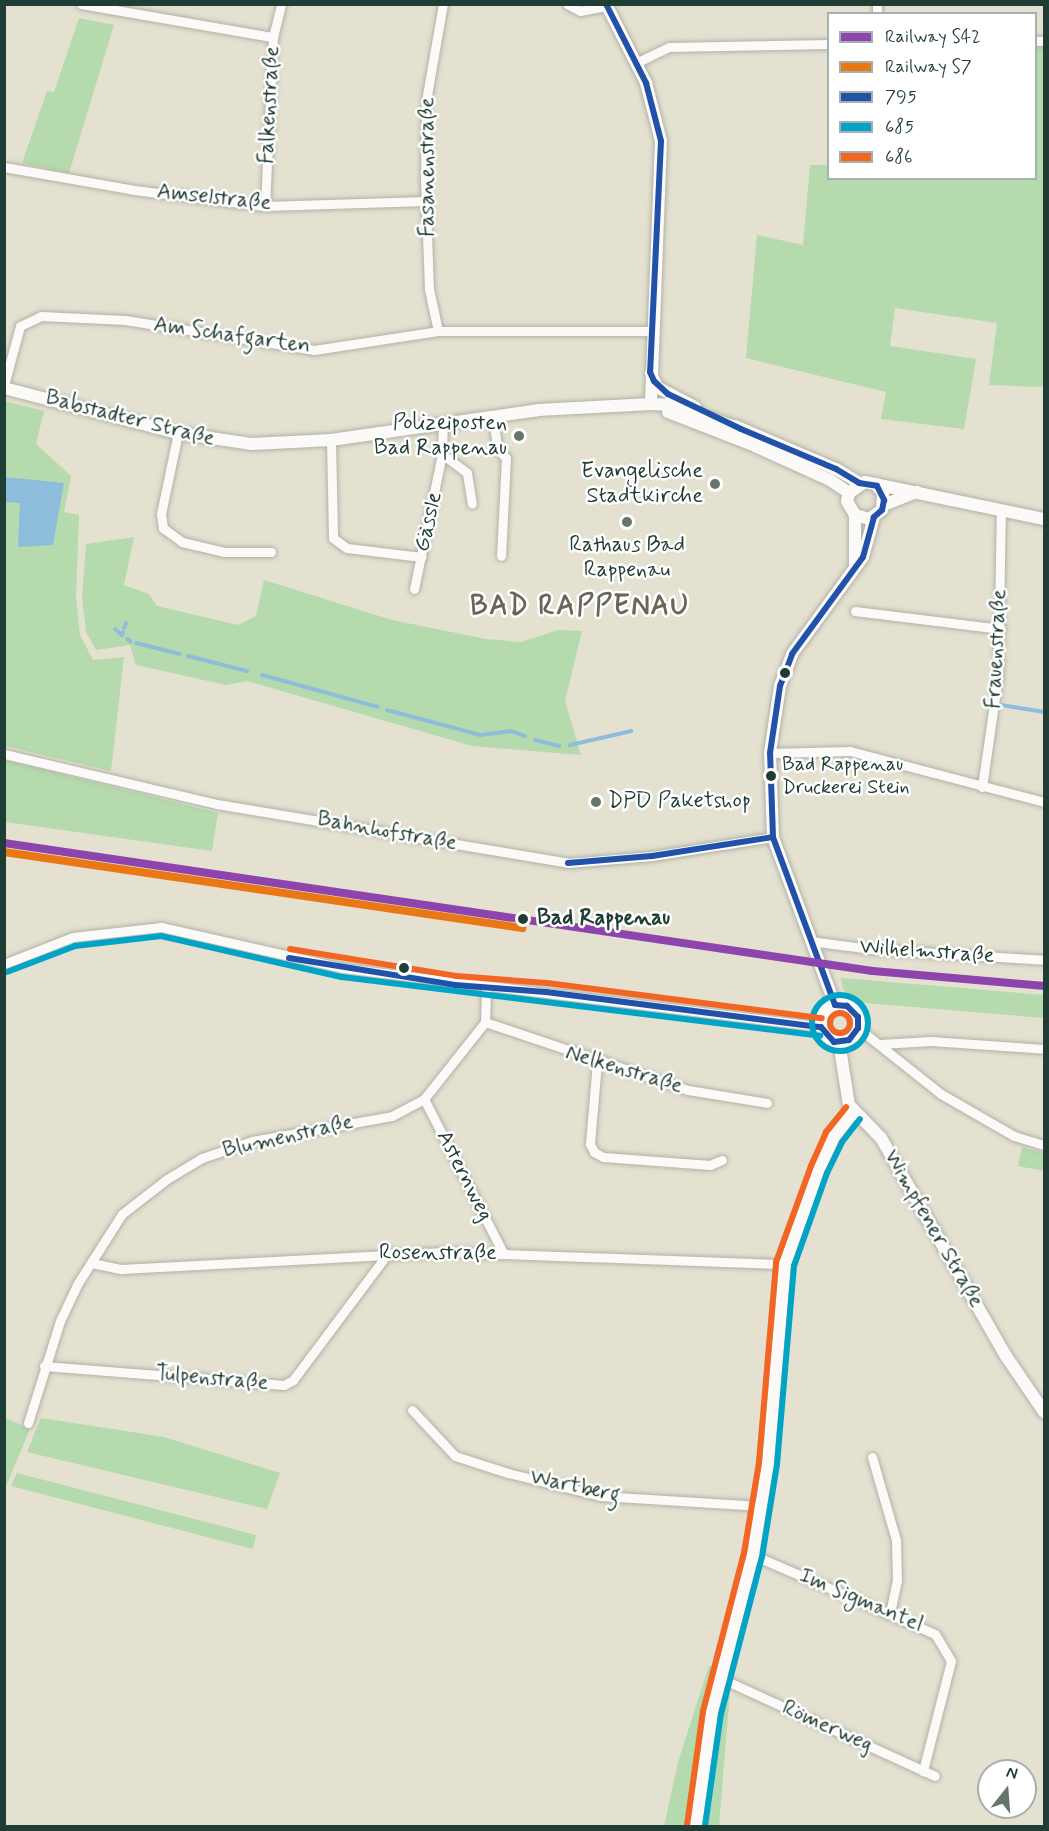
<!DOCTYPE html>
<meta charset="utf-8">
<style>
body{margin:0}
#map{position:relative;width:1049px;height:1831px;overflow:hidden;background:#e4e1d1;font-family:Mynerve,sans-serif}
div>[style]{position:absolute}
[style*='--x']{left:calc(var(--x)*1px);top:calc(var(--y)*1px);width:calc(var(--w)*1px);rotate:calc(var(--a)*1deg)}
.green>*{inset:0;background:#b4daad}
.water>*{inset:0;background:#8ebddb}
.stream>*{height:4px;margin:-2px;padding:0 2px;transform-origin:2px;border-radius:2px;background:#8ebddb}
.roads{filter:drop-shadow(0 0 2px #b1b2a7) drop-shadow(0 0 2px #b1b2a7)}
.minor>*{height:9px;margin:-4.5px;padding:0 4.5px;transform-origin:4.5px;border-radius:4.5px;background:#fbfaf8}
.tertiary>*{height:12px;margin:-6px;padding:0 6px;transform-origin:6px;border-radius:6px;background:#fbfaf8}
.tertiary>.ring{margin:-6px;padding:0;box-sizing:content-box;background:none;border:12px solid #fbfaf8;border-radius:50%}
.bus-1>*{height:6px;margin:-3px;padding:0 3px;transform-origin:3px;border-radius:3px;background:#2251aa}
.bus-2>*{height:6px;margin:-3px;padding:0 3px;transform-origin:3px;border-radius:3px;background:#02a4c6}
.bus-2>.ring{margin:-3px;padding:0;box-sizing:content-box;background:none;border:6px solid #02a4c6;border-radius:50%}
.bus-3>*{height:6px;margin:-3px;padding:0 3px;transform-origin:3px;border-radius:3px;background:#f26522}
.bus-3>.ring{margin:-3px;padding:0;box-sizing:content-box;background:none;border:6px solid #f26522;border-radius:50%}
.rail-1>*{height:8px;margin:-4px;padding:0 4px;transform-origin:4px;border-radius:4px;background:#8e44ad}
.rail-2>*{height:8px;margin:-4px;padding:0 4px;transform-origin:4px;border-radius:4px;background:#e97716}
.dots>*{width:16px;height:16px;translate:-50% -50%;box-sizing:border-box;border:3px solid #fff;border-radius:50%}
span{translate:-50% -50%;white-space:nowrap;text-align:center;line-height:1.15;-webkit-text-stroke:5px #fff;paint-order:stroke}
.bus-label{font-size:20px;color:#1f3d34}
.left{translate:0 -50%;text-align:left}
.street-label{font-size:22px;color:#1f3d34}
.poi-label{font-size:22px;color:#1f3d34}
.right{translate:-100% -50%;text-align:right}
.stop-label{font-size:22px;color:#1f3d34;font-weight:700}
.district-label{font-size:28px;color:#68655a;font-weight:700;letter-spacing:1.5px}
.frame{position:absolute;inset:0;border:6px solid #1f3d34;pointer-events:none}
.legend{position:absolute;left:827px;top:12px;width:210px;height:168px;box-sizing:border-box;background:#fff;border:2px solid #a5b1ae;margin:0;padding:8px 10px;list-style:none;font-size:18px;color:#1f3d34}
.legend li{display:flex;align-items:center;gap:12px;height:30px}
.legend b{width:30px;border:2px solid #a5b1ae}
.north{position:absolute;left:977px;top:1759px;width:60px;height:60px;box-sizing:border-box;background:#fff;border:2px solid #a5b1ae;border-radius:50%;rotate:17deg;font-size:16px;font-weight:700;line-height:24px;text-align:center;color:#1f3d34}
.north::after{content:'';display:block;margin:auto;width:21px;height:27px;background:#64766b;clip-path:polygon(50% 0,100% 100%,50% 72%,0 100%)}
</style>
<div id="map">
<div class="green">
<div style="clip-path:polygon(79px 18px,114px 25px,69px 173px,22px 163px,47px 91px,54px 92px)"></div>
<div style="clip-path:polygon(1036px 46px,1044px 46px,1044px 387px,989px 385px,997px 323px,895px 308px,890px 346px,976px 359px,964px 429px,881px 419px,886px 392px,746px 358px,757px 235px,803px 245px,810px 165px,828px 165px,828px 178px,1036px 178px)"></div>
<div style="clip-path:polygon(4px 401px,44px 411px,36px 444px,71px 476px,64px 512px,79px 515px,76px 597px,80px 635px,93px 660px,124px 657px,111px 771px,5px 746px)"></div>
<div style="clip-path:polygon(134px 537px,124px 585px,149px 594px,157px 606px,238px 625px,256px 616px,264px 580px,392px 620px,486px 639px,521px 642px,558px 630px,582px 631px,565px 701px,581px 755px,472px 746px,247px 681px,226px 685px,136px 665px,130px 645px,96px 650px,86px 632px,82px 598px,86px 544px)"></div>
<div style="clip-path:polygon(5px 760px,218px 813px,212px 851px,5px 822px)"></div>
<div style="clip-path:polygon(841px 978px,1044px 995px,1044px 1018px,854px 1002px,843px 989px)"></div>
<div style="clip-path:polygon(1022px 1147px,1044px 1153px,1044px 1171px,1018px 1166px)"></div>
<div style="clip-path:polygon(5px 1418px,30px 1429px,5px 1489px)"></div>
<div style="clip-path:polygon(41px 1418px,164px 1437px,280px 1473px,267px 1509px,27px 1452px)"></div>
<div style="clip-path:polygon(17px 1473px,256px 1535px,253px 1549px,11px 1486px)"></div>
<div style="clip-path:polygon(709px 1666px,712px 1667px,712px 1682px,688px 1826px,664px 1826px,678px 1762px)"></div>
<div style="clip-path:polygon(726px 1689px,730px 1691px,719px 1826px,707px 1826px)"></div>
</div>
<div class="water">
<div style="clip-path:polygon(5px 477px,64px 483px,53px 545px,18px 547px,20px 503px,5px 502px)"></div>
</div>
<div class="stream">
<div style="--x:124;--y:628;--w:5;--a:-68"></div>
<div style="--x:115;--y:629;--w:9;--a:41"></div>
<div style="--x:122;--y:635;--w:3;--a:-72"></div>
<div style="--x:127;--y:639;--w:4;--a:34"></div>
<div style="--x:136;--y:643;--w:45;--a:14"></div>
<div style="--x:188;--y:656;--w:61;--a:14.3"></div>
<div style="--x:262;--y:675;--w:120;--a:15.4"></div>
<div style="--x:1001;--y:705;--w:44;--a:9.2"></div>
<div style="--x:387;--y:710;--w:96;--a:15"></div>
<div style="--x:480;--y:735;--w:31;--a:-7"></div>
<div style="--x:511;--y:731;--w:15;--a:20"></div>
<div style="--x:535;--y:740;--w:25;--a:14"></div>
<div style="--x:570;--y:745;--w:63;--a:-12.9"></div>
</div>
<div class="roads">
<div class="minor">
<div style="--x:81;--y:4;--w:195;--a:9.8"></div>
<div style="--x:567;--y:4;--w:15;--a:28"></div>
<div style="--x:580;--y:11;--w:26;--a:-11"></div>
<div style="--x:877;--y:4;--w:10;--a:90"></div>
<div style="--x:1036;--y:41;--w:8;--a:0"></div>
<div style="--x:636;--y:63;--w:37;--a:-26"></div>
<div style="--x:669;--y:47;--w:159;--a:-1.1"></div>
<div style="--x:4;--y:167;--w:132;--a:10"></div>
<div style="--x:134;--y:190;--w:132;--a:7"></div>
<div style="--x:265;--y:206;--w:161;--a:-1.8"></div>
<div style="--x:265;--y:206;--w:169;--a:-87.3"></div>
<div style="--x:273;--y:37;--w:34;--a:-76"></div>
<div style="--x:438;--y:331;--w:43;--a:-102.1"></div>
<div style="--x:429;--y:289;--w:109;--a:-92.1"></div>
<div style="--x:425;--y:180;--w:79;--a:-89.3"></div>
<div style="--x:426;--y:101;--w:98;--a:-80.1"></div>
<div style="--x:4;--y:385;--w:61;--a:-74.8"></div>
<div style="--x:20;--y:326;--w:23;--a:-25"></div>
<div style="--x:41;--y:316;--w:84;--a:2.7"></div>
<div style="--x:125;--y:320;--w:191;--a:9"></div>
<div style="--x:314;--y:350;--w:125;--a:-8.7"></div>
<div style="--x:438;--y:331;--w:214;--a:0"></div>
<div style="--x:493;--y:415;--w:33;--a:83"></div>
<div style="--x:497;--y:448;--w:13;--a:48"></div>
<div style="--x:506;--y:458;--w:98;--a:92.9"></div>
<div style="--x:443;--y:422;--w:32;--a:92"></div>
<div style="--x:442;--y:454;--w:31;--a:37"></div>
<div style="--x:467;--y:473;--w:31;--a:81"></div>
<div style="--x:178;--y:433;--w:83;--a:101.9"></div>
<div style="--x:161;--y:514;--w:14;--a:82"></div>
<div style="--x:163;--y:528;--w:24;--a:36"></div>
<div style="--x:182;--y:542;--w:43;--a:13.4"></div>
<div style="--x:224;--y:552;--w:47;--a:0"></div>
<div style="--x:331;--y:440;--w:98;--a:88.8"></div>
<div style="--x:333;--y:538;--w:17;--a:36"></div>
<div style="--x:347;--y:548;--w:75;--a:6.9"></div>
<div style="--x:414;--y:589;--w:138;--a:-78.3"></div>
<div style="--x:855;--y:611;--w:147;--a:7"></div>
<div style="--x:770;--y:753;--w:80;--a:-1.4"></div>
<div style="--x:850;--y:751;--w:201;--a:14.7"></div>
<div style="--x:4;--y:754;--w:219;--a:13.2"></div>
<div style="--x:217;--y:804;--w:356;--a:9.5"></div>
<div style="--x:568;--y:863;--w:84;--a:-4.8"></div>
<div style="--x:652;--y:856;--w:122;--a:-8.9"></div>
<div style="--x:982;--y:787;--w:112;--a:-81.8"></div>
<div style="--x:998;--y:676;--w:165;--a:-89"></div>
<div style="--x:810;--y:941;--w:62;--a:7.5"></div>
<div style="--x:871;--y:949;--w:173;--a:3.6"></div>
<div style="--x:4;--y:964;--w:74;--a:-21.4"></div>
<div style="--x:73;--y:937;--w:89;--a:-6.5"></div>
<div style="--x:161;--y:927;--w:187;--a:12.7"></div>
<div style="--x:343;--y:968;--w:482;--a:7"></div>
<div style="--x:485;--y:1022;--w:214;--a:18.5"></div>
<div style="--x:688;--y:1090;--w:80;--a:9.3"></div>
<div style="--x:858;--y:1028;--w:106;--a:38.5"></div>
<div style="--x:941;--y:1094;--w:84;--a:29.9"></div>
<div style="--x:1014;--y:1136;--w:31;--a:17"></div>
<div style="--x:880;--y:1044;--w:51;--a:-3.4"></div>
<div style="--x:931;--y:1041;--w:113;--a:4"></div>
<div style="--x:597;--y:1062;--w:82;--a:94.9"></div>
<div style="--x:590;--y:1144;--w:9;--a:63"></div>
<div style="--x:594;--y:1152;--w:10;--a:29"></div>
<div style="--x:603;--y:1157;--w:107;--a:4.3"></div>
<div style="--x:710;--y:1165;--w:13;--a:-23"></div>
<div style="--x:424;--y:1099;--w:173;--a:62.8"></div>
<div style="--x:92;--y:1263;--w:30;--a:12"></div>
<div style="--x:121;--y:1269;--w:329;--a:-3"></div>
<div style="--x:450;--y:1252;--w:335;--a:2.1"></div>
<div style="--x:44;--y:1366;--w:241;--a:4.5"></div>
<div style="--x:284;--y:1385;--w:10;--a:-29"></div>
<div style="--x:293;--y:1380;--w:159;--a:-53.2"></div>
<div style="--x:412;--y:1410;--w:63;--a:46.9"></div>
<div style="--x:455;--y:1456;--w:56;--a:17.8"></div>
<div style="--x:508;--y:1473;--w:96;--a:13.9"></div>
<div style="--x:601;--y:1496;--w:160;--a:3.6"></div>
<div style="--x:28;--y:1423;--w:107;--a:-72.6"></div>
<div style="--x:60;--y:1321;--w:42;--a:-64.7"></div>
<div style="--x:78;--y:1283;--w:82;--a:-57.5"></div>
<div style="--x:122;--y:1214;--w:57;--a:-37.9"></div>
<div style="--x:167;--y:1179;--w:41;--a:-31"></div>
<div style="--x:202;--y:1158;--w:53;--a:-18.8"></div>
<div style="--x:252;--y:1141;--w:142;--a:-10.1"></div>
<div style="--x:392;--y:1116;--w:36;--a:-28"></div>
<div style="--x:424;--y:1099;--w:98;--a:-51.6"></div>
<div style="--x:485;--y:1022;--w:34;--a:-88"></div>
<div style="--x:872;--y:1457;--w:86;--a:73.9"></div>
<div style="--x:896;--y:1540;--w:40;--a:88.6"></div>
<div style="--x:897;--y:1580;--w:34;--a:102"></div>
<div style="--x:753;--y:1555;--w:198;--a:23.5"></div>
<div style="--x:935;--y:1634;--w:31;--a:59"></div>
<div style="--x:951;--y:1661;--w:114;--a:104.3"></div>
<div style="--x:720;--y:1678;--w:236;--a:24.5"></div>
</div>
<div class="tertiary">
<div style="--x:606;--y:4;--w:89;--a:63.1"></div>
<div style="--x:646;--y:83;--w:60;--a:75.5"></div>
<div style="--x:661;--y:141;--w:263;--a:92.2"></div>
<div style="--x:651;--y:373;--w:15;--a:67"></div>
<div style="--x:657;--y:387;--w:43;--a:27.8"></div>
<div style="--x:4;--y:388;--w:180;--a:14.5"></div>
<div style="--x:178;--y:433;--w:75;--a:8.5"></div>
<div style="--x:252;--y:444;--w:79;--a:-2.9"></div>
<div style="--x:331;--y:440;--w:209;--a:-8.2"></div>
<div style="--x:538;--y:410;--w:113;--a:-3"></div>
<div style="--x:651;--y:404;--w:21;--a:3"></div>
<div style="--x:672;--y:405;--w:73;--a:19.2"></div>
<div style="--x:668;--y:412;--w:93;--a:21.3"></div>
<div style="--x:755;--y:446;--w:82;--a:24.4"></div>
<div style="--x:830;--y:480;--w:23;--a:34"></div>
<div style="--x:735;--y:426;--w:110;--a:23.1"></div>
<div style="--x:836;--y:469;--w:27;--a:31"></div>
<div style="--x:877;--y:486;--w:10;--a:53"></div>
<div style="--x:883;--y:494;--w:16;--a:94"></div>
<div style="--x:882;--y:510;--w:16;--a:145"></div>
<div style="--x:869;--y:519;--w:15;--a:-164"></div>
<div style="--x:855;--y:515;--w:16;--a:-120"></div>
<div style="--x:847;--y:501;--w:8;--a:-76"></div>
<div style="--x:849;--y:493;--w:19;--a:-35"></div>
<div style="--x:865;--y:482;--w:183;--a:11.7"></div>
<div style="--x:884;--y:505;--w:35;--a:-22"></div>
<div style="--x:855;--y:515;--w:51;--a:90"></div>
<div class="ring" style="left:821px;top:1004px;width:26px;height:26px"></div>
<div style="--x:835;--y:1005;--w:179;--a:-110.3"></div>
<div style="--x:773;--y:837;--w:84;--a:-92"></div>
<div style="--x:770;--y:753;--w:68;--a:-81.5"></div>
<div style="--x:780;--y:686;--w:34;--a:-69"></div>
<div style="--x:792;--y:654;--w:120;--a:-53.8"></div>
<div style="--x:863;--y:557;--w:41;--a:-74.6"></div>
<div style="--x:839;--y:1042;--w:64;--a:81"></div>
<div style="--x:849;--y:1105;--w:46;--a:45.9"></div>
<div style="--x:881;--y:1138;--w:251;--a:60.2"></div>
<div style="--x:1006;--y:1356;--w:68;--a:55.8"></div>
<div style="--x:696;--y:1826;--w:115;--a:-82"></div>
<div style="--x:712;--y:1712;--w:162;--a:-75.4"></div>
<div style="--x:753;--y:1555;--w:93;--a:-80.7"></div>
<div style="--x:768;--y:1463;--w:200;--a:-85.1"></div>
<div style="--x:785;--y:1264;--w:100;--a:-70.1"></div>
<div style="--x:819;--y:1170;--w:36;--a:-66"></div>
<div style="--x:834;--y:1137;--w:31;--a:-52"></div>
</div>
</div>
<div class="bus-1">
<div style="--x:606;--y:4;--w:89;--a:63.1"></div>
<div style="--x:646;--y:83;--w:60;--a:75.5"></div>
<div style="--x:661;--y:141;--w:231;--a:92.7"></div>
<div style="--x:650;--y:372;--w:10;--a:66"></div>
<div style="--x:654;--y:381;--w:19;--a:43"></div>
<div style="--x:668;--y:394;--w:81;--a:25.6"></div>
<div style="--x:741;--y:429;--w:103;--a:22.8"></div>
<div style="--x:836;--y:469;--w:27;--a:31"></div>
<div style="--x:859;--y:483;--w:18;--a:9"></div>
<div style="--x:877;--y:486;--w:16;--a:63"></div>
<div style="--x:884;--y:500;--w:10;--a:101"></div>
<div style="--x:882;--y:510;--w:11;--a:139"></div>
<div style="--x:568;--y:863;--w:84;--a:-4.8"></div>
<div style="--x:652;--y:856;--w:122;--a:-8.9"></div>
<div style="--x:289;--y:958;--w:168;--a:9.2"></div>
<div style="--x:455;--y:985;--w:91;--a:4.4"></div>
<div style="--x:546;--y:992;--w:277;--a:7.3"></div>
<div style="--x:821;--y:1027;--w:20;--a:49"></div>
<div style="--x:834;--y:1042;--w:15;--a:-8"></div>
<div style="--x:849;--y:1040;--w:15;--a:-53"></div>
<div style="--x:858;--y:1028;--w:11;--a:-90"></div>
<div style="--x:858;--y:1017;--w:16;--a:-135"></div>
<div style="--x:847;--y:1006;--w:12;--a:-175"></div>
<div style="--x:835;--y:1005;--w:179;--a:-110.3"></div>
<div style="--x:773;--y:837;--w:84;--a:-92"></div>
<div style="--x:770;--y:753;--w:68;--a:-81.5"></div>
<div style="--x:780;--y:686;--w:34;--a:-69"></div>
<div style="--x:792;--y:654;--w:120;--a:-53.8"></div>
<div style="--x:863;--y:557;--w:41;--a:-74.6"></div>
</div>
<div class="bus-2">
<div style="--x:7;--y:972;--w:73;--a:-20.9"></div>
<div style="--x:75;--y:946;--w:87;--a:-6.6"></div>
<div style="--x:161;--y:936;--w:186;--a:12.8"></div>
<div style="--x:342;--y:977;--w:482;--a:7"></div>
<div class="ring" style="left:812px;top:995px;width:50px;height:50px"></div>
<div style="--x:705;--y:1826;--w:113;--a:-81.9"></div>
<div style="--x:721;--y:1714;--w:162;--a:-75.4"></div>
<div style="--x:762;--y:1557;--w:94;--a:-80.8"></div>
<div style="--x:777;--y:1464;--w:199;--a:-85.1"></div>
<div style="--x:794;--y:1266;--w:99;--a:-70.5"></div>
<div style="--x:827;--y:1173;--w:34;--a:-64"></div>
<div style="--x:842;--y:1142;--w:29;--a:-52"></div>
</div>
<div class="bus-3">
<div style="--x:290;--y:949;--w:168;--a:9.2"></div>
<div style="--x:456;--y:976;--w:91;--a:4.4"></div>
<div style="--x:547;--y:983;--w:277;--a:7.3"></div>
<div class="ring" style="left:830px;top:1013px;width:14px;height:14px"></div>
<div style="--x:687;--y:1825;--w:115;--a:-82"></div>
<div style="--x:703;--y:1711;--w:163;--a:-75.5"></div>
<div style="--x:744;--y:1553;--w:92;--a:-80.6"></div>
<div style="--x:759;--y:1462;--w:201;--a:-85.1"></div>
<div style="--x:776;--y:1262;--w:102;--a:-70"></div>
<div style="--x:811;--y:1166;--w:37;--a:-66"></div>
<div style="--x:826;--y:1132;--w:32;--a:-51"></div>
</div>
<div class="rail-1">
<div style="--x:4;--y:843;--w:878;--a:8.38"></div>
<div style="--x:873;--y:971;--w:172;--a:5"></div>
</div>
<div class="rail-2">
<div style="--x:4;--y:852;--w:524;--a:8.35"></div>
</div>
<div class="dots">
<div style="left:519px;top:436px;background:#64766b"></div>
<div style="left:715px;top:484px;background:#64766b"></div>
<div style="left:627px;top:522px;background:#64766b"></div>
<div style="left:785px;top:673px;background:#1f3d34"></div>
<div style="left:771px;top:776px;background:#1f3d34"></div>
<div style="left:596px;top:802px;background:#64766b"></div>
<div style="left:523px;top:919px;background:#1f3d34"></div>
<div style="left:404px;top:968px;background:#1f3d34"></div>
</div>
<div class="bus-label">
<span class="left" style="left:782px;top:776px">Bad Rappenau<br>Druckerei Stein</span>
</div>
<div class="street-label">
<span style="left:270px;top:105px;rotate:-87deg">Falkenstraße</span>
<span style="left:428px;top:167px;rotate:-90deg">Fasanenstraße</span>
<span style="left:214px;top:198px;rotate:6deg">Amselstraße</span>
<span style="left:232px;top:336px;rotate:8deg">Am Schafgarten</span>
<span style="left:130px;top:419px;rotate:14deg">Babstadter Straße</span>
<span style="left:429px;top:522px;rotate:-77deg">Gässle</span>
<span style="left:997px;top:649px;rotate:-87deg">Frauenstraße</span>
<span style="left:387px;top:832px;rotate:10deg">Bahnhofstraße</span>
<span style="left:927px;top:952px;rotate:4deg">Wilhelmstraße</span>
<span style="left:624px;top:1070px;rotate:17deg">Nelkenstraße</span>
<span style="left:288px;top:1137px;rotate:-13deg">Blumenstraße</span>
<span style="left:464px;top:1176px;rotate:63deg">Asternweg</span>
<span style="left:933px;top:1229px;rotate:60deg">Wimpfener Straße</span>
<span style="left:438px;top:1254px">Rosenstraße</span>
<span style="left:212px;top:1379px;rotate:5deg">Tulpenstraße</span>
<span style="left:575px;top:1487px;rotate:12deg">Wartberg</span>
<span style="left:861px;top:1601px;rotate:23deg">Im Sigmantel</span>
<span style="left:827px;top:1727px;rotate:24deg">Römerweg</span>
</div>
<div class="poi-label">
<span class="right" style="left:507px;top:436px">Polizeiposten<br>Bad Rappenau</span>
<span class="right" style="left:703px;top:484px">Evangelische<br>Stadtkirche</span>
<span style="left:627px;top:558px">Rathaus Bad<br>Rappenau</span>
<span class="left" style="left:608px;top:802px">DPD Paketshop</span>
</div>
<div class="stop-label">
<span class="left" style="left:537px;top:919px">Bad Rappenau</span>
</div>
<div class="district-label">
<span style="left:580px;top:607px">BAD RAPPENAU</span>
</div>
<div class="frame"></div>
<ul class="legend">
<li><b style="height:8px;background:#8e44ad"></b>Railway S42</li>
<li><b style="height:8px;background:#e97716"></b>Railway S7</li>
<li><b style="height:8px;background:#2251aa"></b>795</li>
<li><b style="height:8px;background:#02a4c6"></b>685</li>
<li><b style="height:8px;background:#f26522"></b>686</li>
</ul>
<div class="north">N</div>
</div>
